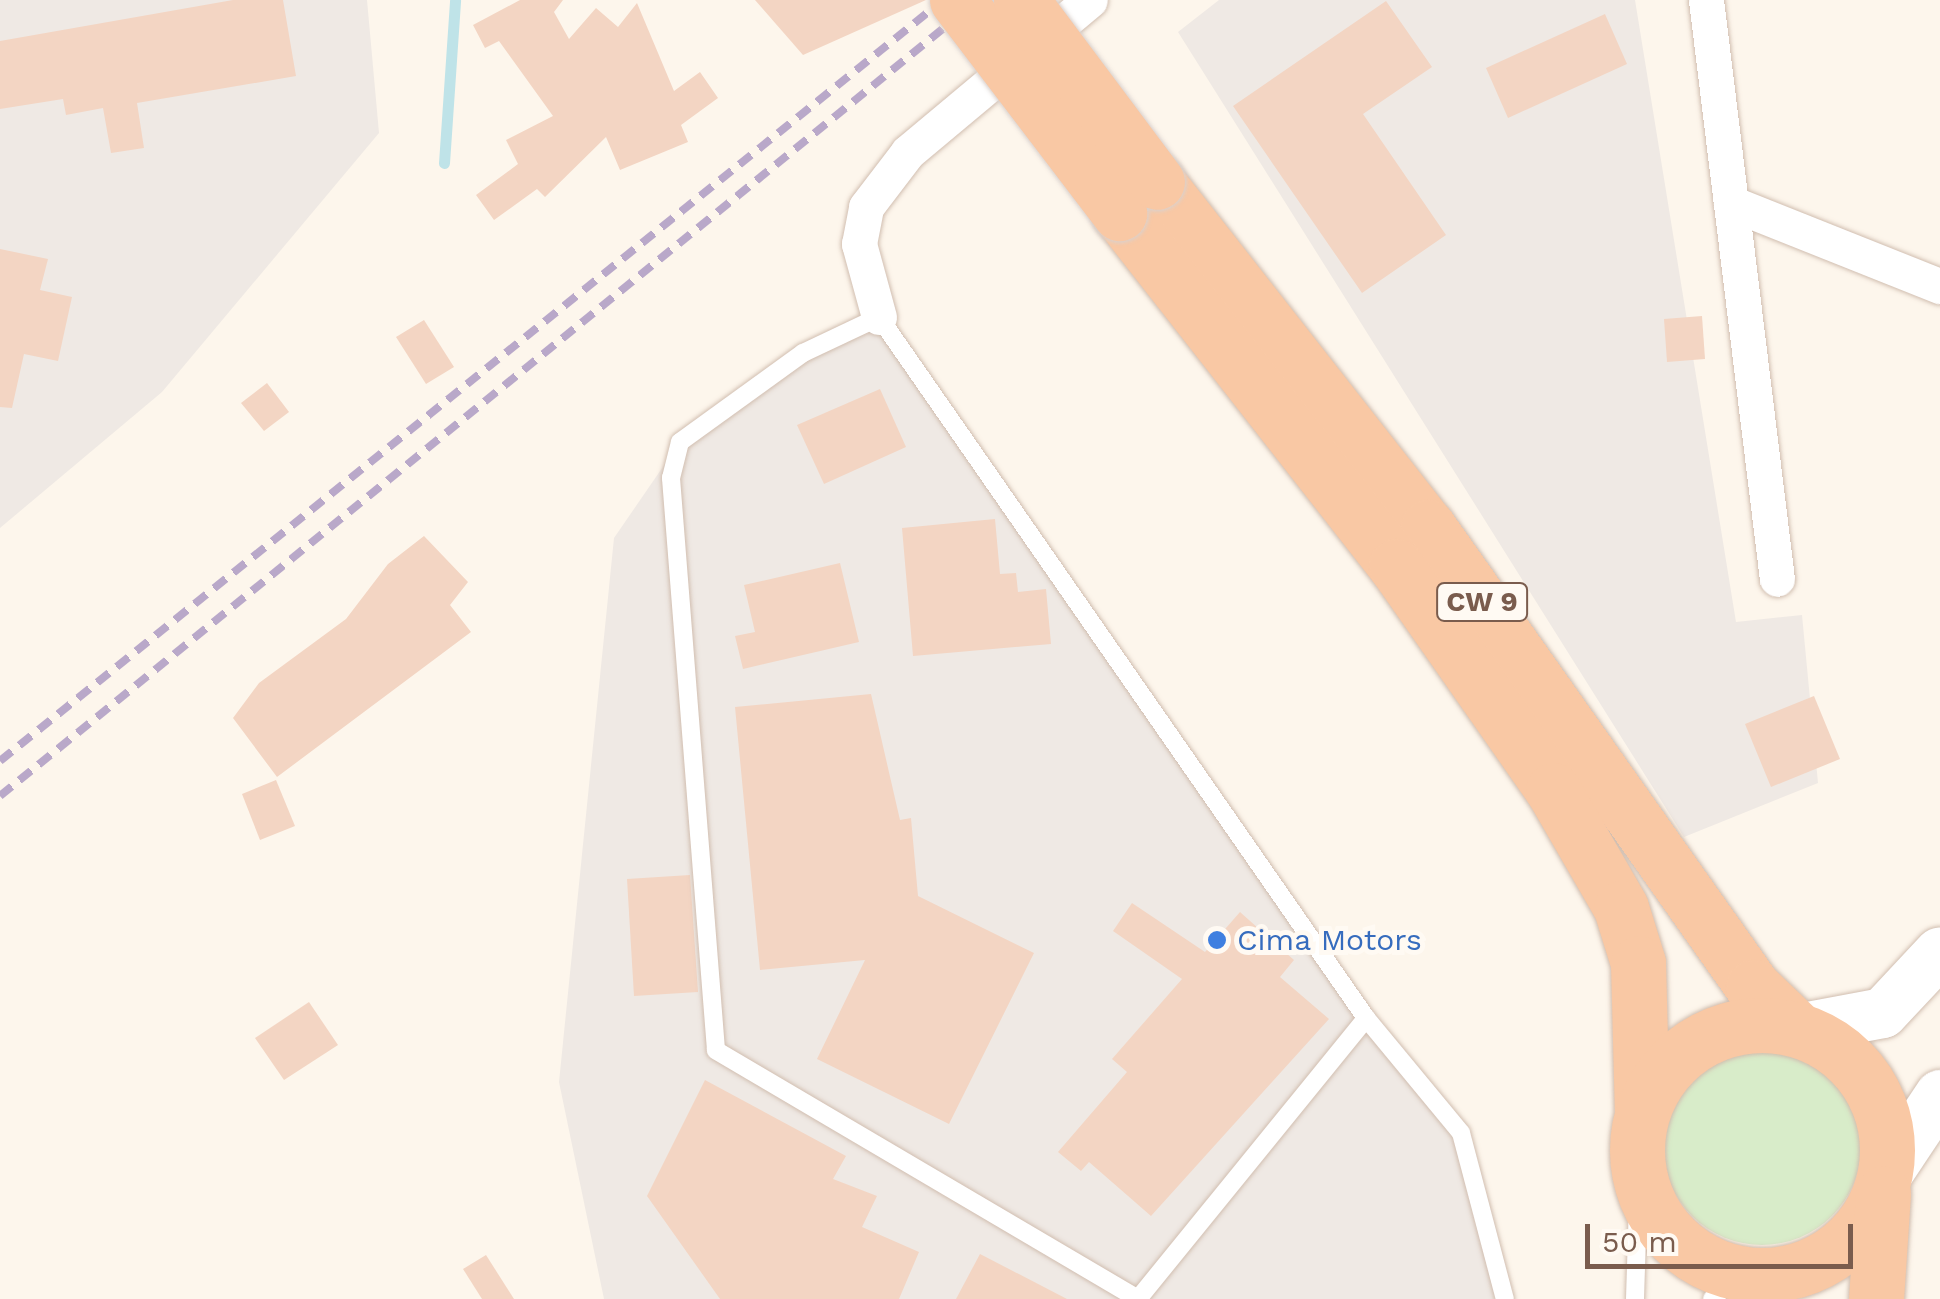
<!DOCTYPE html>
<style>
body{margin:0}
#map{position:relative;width:1940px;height:1299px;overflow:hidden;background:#fdf6ec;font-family:"Work Sans",sans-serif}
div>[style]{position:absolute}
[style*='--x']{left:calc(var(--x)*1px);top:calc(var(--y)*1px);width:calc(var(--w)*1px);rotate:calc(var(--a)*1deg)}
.industrial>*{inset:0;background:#efe9e4}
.green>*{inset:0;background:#d8ecc9}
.round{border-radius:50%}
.stream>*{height:11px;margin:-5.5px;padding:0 5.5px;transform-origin:5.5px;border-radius:5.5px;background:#bfe3e8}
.building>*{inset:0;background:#f3d5c3}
.roads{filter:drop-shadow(0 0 2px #d1beb0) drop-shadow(0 0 2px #d1beb0)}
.service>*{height:18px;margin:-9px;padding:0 9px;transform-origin:9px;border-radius:9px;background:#fff}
.minor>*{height:35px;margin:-17.5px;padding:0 17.5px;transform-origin:17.5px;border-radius:17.5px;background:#fff}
.secondary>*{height:50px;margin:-25px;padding:0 25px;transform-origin:25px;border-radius:25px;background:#fff}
.trunk>*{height:55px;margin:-27.5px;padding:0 27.5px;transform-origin:27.5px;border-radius:27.5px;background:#f9c8a4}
.trunk>.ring{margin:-27.5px;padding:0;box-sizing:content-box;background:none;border:55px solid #f9c8a4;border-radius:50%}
.rail>*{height:8px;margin-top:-4px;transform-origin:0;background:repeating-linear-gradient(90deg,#b9a8c9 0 15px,transparent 0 25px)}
.bridges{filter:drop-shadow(0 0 2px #dad1cd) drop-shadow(0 0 2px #dad1cd)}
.trunk-bridge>*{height:55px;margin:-27.5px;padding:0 27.5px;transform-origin:27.5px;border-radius:27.5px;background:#f9c8a4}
.dots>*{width:28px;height:28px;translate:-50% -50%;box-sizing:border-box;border:5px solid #fffaf3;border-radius:50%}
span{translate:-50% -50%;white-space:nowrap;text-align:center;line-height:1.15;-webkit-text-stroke:10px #fffaf3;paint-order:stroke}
.shield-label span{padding:2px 8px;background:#fffaf3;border:2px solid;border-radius:8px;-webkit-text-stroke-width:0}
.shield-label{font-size:28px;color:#7a5c4d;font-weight:700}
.shop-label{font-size:30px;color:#366cbe}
.left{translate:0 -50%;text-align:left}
.scale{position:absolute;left:1585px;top:1224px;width:268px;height:45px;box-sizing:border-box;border:5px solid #7a5c4d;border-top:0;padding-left:12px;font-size:30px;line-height:35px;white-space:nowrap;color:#7a5c4d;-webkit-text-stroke:8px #fffaf3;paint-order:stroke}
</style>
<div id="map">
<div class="industrial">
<div style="clip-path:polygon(0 0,367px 0,379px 133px,162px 392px,0 528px)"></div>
<div style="clip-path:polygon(1219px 0,1635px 0,1736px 622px,1802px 615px,1818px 783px,1684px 837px,1178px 32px)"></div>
<div style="clip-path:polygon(879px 317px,1366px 1018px,1461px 1133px,1505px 1299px,604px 1299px,559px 1082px,614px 538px,680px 442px,803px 353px)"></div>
</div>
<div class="green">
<div class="round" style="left:1663px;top:1047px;width:198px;height:198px"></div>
</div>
<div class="stream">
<div style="--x:444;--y:163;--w:163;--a:-86.1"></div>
</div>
<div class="building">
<div style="clip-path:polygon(233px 0,283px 0,296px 76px,137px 103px,144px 148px,111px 153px,103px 108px,66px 115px,63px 99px,0 109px,0 41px)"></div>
<div style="clip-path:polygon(520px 0,563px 0,554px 12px,569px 39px,596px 8px,618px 27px,637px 3px,674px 91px,700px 72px,718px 98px,681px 125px,688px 142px,620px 170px,606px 137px,545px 197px,537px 189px,494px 220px,476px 195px,518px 164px,506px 140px,553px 116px,499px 41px,485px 48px,473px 25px)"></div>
<div style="clip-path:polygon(755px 0,926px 0,803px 55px)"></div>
<div style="clip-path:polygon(1386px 1px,1432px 67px,1363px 114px,1446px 235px,1362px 293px,1233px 106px)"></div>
<div style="clip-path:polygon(1605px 14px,1627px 64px,1508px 118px,1486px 68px)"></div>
<div style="clip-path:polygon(0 249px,48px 259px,40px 290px,72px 297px,58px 361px,24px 354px,12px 408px,0 407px)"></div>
<div style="clip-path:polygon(1702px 316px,1705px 359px,1667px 362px,1664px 319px)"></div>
<div style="clip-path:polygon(424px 320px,454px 367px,426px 384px,396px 337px)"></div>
<div style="clip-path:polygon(267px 383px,289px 412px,264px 431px,241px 403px)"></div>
<div style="clip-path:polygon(880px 389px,906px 447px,824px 484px,797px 425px)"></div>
<div style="clip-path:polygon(995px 519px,1000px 574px,1016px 573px,1018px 592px,1046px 589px,1051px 644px,913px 656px,902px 528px)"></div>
<div style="clip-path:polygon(424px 536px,468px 582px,450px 605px,471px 632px,277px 777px,233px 718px,259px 683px,346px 619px,388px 564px)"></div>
<div style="clip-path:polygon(840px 563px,859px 642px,743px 669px,735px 636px,755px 632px,744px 585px)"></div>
<div style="clip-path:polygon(871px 694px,900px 820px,911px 818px,918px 896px,1034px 953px,949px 1124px,817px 1059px,865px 960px,760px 970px,735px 707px)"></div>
<div style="clip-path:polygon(1814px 696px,1840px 759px,1771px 787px,1745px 724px)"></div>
<div style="clip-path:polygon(276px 780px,295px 826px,260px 840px,242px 794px)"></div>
<div style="clip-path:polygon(690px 875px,698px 992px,634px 996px,627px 879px)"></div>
<div style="clip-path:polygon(1132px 903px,1205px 952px,1240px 912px,1294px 960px,1280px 977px,1329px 1019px,1151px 1216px,1089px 1162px,1081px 1171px,1058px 1152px,1127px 1072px,1112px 1059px,1182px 979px,1113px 931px)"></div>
<div style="clip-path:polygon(309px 1002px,338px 1045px,284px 1080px,255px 1038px)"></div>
<div style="clip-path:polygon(705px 1080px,846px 1156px,833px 1179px,877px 1196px,862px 1227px,919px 1252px,899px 1299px,720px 1299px,647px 1196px)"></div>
<div style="clip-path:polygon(980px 1254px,1067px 1299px,956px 1299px)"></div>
<div style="clip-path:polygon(486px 1255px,514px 1299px,482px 1299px,463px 1269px)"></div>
</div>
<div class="roads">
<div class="service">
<div style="--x:1138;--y:1299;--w:490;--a:-149.5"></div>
<div style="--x:716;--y:1050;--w:574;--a:-94.5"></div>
<div style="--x:671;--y:478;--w:37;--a:-76"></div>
<div style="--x:680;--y:442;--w:152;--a:-35.9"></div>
<div style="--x:803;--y:353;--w:84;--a:-25.3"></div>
<div style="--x:879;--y:317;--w:854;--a:55.21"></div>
<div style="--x:1366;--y:1018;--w:149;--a:50.4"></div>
<div style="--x:1461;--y:1133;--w:172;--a:75.2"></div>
<div style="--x:1138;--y:1299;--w:362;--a:-50.9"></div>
<div style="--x:1635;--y:1299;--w:126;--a:-88.2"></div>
<div style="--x:1712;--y:1299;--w:38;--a:-43"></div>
</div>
<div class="minor">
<div style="--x:1706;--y:0;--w:583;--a:83.01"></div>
<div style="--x:1731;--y:203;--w:225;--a:21.7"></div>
<div style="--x:879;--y:317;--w:76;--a:-105.3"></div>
<div style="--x:859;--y:244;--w:38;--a:-79"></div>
<div style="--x:866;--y:207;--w:69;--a:-52.6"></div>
<div style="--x:908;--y:152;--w:237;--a:-39.9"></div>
</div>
<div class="secondary">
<div style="--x:1797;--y:1029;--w:87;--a:-10.5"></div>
<div style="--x:1883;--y:1013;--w:83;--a:-46.9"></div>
<div style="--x:1884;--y:1179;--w:101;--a:-56.3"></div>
</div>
<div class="trunk">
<div style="--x:1157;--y:182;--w:439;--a:51.9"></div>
<div style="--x:1428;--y:527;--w:563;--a:54.76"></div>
<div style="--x:1753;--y:987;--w:61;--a:43.7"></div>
<div style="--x:1119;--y:213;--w:449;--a:51.9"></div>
<div style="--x:1396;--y:566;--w:274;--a:55"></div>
<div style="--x:1553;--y:790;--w:136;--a:60"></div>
<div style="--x:1621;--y:908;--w:58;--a:72.8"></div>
<div style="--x:1638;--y:963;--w:148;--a:88.5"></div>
<div class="ring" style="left:1637px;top:1025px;width:195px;height:195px"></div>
<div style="--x:1876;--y:1299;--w:106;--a:-86.2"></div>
</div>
</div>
<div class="rail">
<div style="--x:0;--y:761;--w:1212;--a:-38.9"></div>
<div style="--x:0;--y:796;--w:1261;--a:-39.14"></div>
</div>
<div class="bridges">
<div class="trunk-bridge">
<div style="--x:957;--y:0;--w:268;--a:52.7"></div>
<div style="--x:1021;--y:0;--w:227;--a:53.2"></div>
</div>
</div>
<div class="dots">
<div style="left:1217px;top:940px;background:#3f7fe0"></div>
</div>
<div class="shield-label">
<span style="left:1482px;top:602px">CW 9</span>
</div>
<div class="shop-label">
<span class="left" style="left:1237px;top:940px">Cima Motors</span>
</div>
<div class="scale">50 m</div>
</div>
